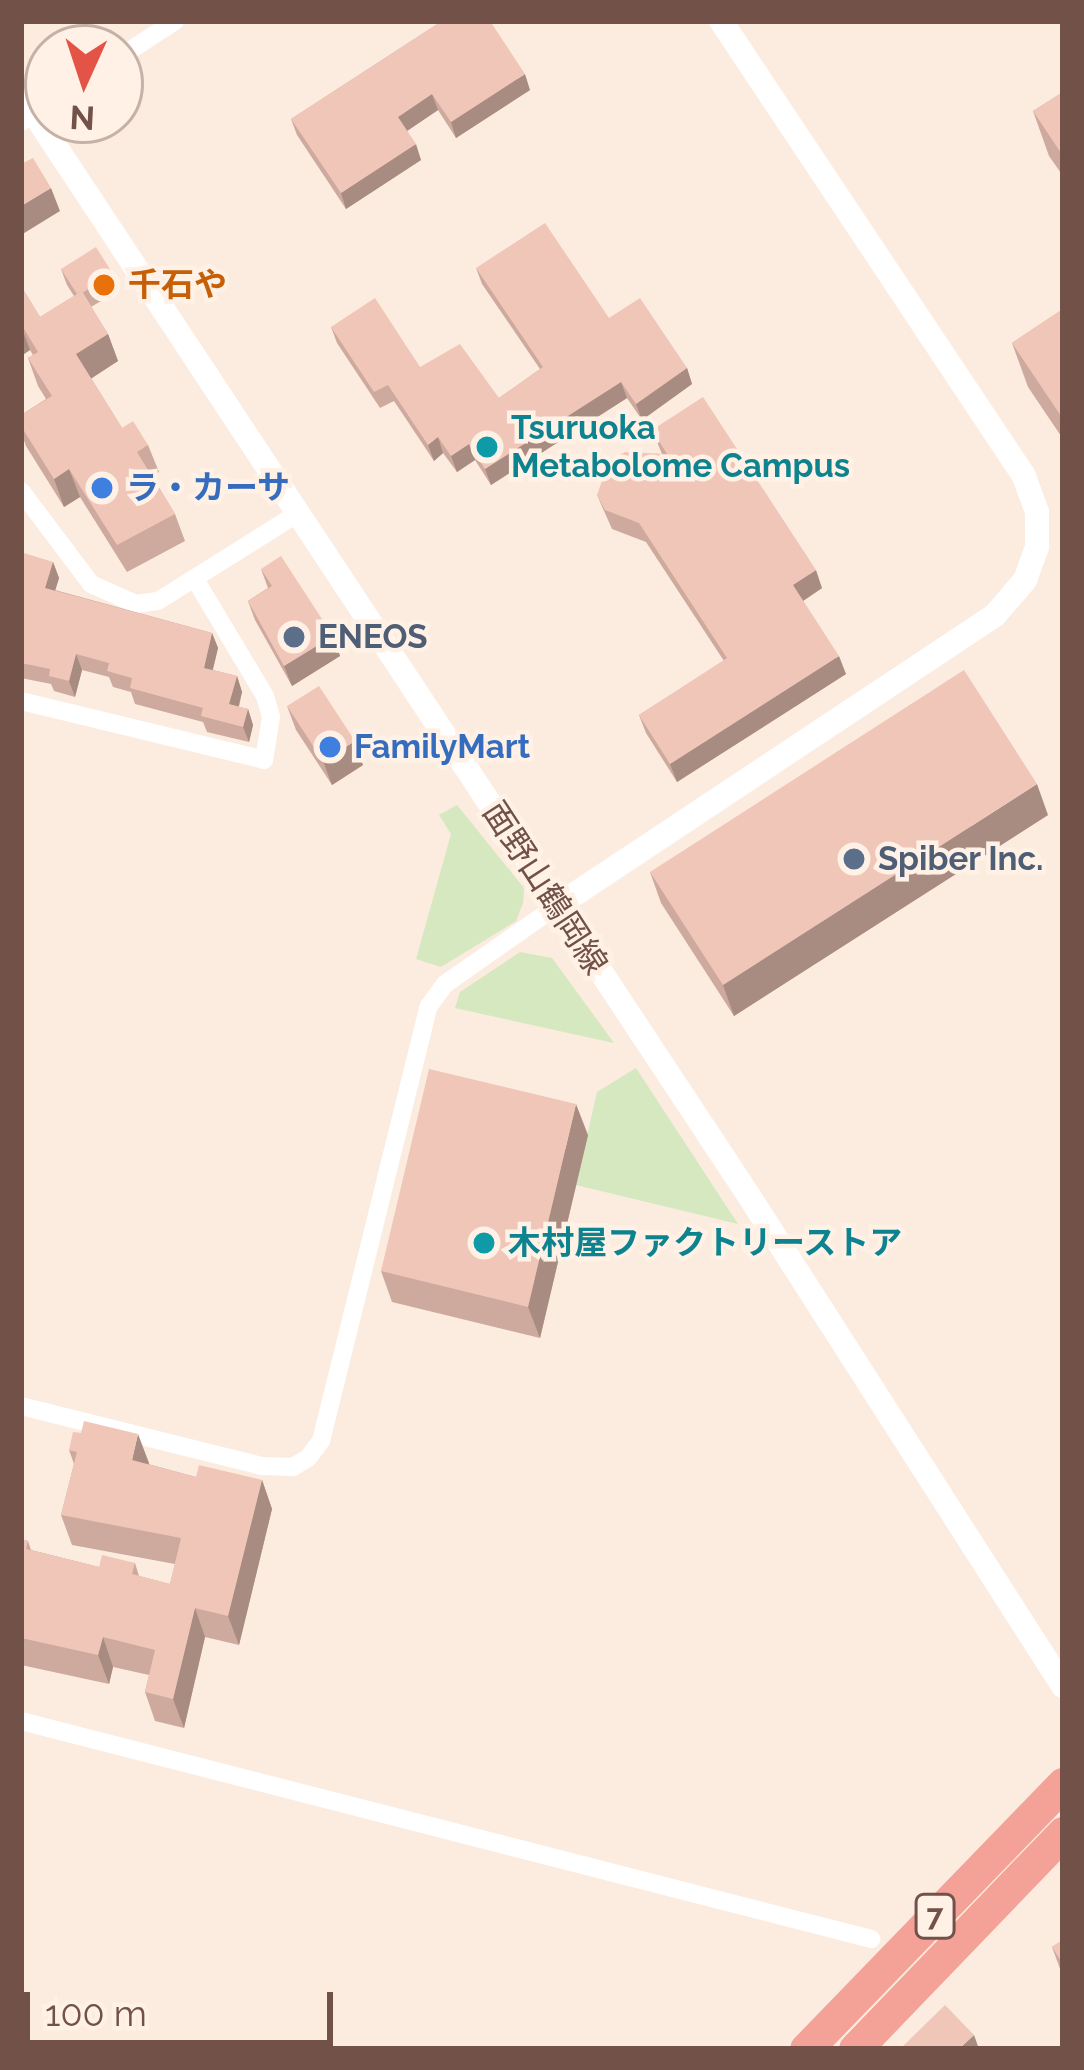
<!DOCTYPE html>
<meta charset="utf-8">
<style>
body{margin:0}
#map{position:relative;width:1084px;height:2070px;overflow:hidden;background:#fbecdf;font-family:Raleway,"Noto Sans JP",sans-serif}
div>[style]{position:absolute}
[style*='--x']{left:calc(var(--x)*1px);top:calc(var(--y)*1px);width:calc(var(--w)*1px);rotate:calc(var(--a)*1deg)}
.green>*{inset:0;background:#d5e8bf}
.street>*{height:18px;margin:-9px;padding:0 9px;transform-origin:9px;border-radius:9px;background:#fff}
.secondary>*{height:24px;margin:-12px;padding:0 12px;transform-origin:12px;border-radius:12px;background:#fff}
.highway>*{height:33px;margin:-16.5px;padding:0 16.5px;transform-origin:16.5px;border-radius:16.5px;background:#f4a297}
.wall>*{inset:0;background:#ceaa9e}
.shaded-wall>*{inset:0;background:#a88b81}
.building>*{inset:0;background:#f0c6b8}
.dots>*{width:33px;height:33px;translate:-50% -50%;box-sizing:border-box;border:6px solid #fff1e5;border-radius:50%}
span{translate:-50% -50%;white-space:nowrap;text-align:center;line-height:1.15;-webkit-text-stroke:9px #fff1e5;paint-order:stroke}
.shield-label span{padding:3px 9px;background:#fff1e5;border:3px solid;border-radius:9px;-webkit-text-stroke-width:0}
.shield-label{font-size:30px;color:#715148;font-weight:700}
.food-label{font-size:33px;color:#c56008;font-weight:700}
.left{translate:0 -50%;text-align:left}
.culture-label{font-size:33px;color:#0d838f;font-weight:700}
.shop-label{font-size:33px;color:#366cbe;font-weight:700}
.service-label{font-size:33px;color:#4e5e75;font-weight:700}
.street-label{font-size:33px;color:#715148}
.frame{position:absolute;inset:0;border:24px solid #715148;pointer-events:none}
.north{position:absolute;left:24px;top:24px;width:120px;height:120px;box-sizing:border-box;background:#fff1e5;border:3px solid #c6b1a6;border-radius:50%;rotate:183deg;font-size:33px;font-weight:700;line-height:48px;text-align:center;color:#715148}
.north::after{content:'';display:block;margin:auto;width:42px;height:54px;background:#e35446;clip-path:polygon(50% 0,100% 100%,50% 72%,0 100%)}
.scale{position:absolute;left:24px;top:1992px;width:309px;height:54px;box-sizing:border-box;border:6px solid #715148;border-top:0;padding-left:15px;font-size:36px;line-height:42px;white-space:nowrap;color:#715148;-webkit-text-stroke:9px #fff1e5;paint-order:stroke}
</style>
<div id="map">
<div class="green">
<div style="clip-path:polygon(457px 805px,524px 888px,523px 903px,516px 921px,441px 967px,416px 959px,451px 834px,439px 815px)"></div>
<div style="clip-path:polygon(520px 952px,552px 958px,614px 1043px,455px 1008px,460px 992px)"></div>
<div style="clip-path:polygon(636px 1068px,738px 1224px,576px 1185px,597px 1092px)"></div>
</div>
<div class="street">
<div style="--x:120;--y:57;--w:66;--a:-33.2"></div>
<div style="--x:21;--y:122;--w:32;--a:-34"></div>
<div style="--x:21;--y:491;--w:116;--a:53"></div>
<div style="--x:91;--y:584;--w:49;--a:24"></div>
<div style="--x:136;--y:604;--w:22;--a:-8"></div>
<div style="--x:158;--y:601;--w:168;--a:-32.1"></div>
<div style="--x:21;--y:701;--w:250;--a:13.6"></div>
<div style="--x:264;--y:760;--w:44;--a:-80.8"></div>
<div style="--x:271;--y:717;--w:22;--a:-106"></div>
<div style="--x:265;--y:696;--w:136;--a:-120.9"></div>
<div style="--x:21;--y:1406;--w:247;--a:14"></div>
<div style="--x:261;--y:1466;--w:32;--a:2"></div>
<div style="--x:293;--y:1467;--w:17;--a:-31"></div>
<div style="--x:308;--y:1458;--w:21;--a:-53"></div>
<div style="--x:321;--y:1441;--w:448;--a:-76.1"></div>
<div style="--x:429;--y:1006;--w:27;--a:-54"></div>
<div style="--x:445;--y:984;--w:136;--a:-34.9"></div>
<div style="--x:21;--y:1721;--w:878;--a:14.38"></div>
</div>
<div class="secondary">
<div style="--x:21;--y:94;--w:1321;--a:56.55"></div>
<div style="--x:749;--y:1196;--w:582;--a:57.35"></div>
<div style="--x:557;--y:906;--w:526;--a:-33.6"></div>
<div style="--x:995;--y:615;--w:46;--a:-49.4"></div>
<div style="--x:1025;--y:580;--w:35;--a:-70"></div>
<div style="--x:1037;--y:547;--w:35;--a:-90"></div>
<div style="--x:1037;--y:512;--w:38;--a:-110"></div>
<div style="--x:1024;--y:476;--w:547;--a:-123.66"></div>
</div>
<div class="highway">
<div style="--x:806;--y:2049;--w:369;--a:-45.9"></div>
<div style="--x:855;--y:2049;--w:300;--a:-46.1"></div>
</div>
<div class="wall">
<div style="clip-path:polygon(442px 21px,530px 90px,456px 138px,438px 110px,407px 131px,421px 160px,346px 209px,297px 135px,291px 119px)"></div>
<div style="clip-path:polygon(1063px 92px,1063px 176px,1049px 156px,1033px 111px)"></div>
<div style="clip-path:polygon(476px 268px,609px 318px,687px 368px,692px 384px,642px 420px,627px 398px,491px 485px,475px 460px,457px 472px,443px 453px,434px 461px,394px 401px,380px 408px,337px 343px,331px 327px,420px 367px,499px 398px,540px 369px,482px 284px)"></div>
<div style="clip-path:polygon(61px 269px,113px 274px,119px 290px,91px 307px,108px 334px,118px 361px,91px 378px,122px 428px,148px 445px,159px 472px,152px 476px,175px 514px,185px 541px,127px 572px,80px 497px,64px 507px,26px 446px,21px 432px,21px 415px,46px 399px,38px 386px,28px 358px,33px 355px,30px 350px,21px 356px,21px 286px,40px 317px,74px 296px,67px 285px)"></div>
<div style="clip-path:polygon(1063px 309px,1063px 439px,1028px 387px,1012px 343px)"></div>
<div style="clip-path:polygon(652px 430px,822px 588px,803px 601px,846px 674px,677px 782px,646px 733px,639px 715px,724px 661px,646px 542px,612px 529px,597px 495px,662px 454px)"></div>
<div style="clip-path:polygon(53px 562px,59px 578px,55px 590px,212px 633px,218px 648px,213px 670px,237px 676px,242px 692px,239px 707px,248px 709px,253px 725px,249px 742px,207px 732px,203px 722px,135px 704px,131px 692px,113px 687px,109px 677px,82px 670px,75px 697px,54px 691px,51px 684px,21px 678px,21px 564px)"></div>
<div style="clip-path:polygon(261px 569px,333px 636px,340px 656px,292px 686px,255px 620px,248px 601px,268px 588px)"></div>
<div style="clip-path:polygon(287px 706px,363px 765px,332px 785px,296px 730px)"></div>
<div style="clip-path:polygon(1048px 815px,734px 1016px,661px 903px,650px 872px)"></div>
<div style="clip-path:polygon(588px 1135px,540px 1338px,392px 1302px,381px 1271px)"></div>
<div style="clip-path:polygon(69px 1450px,148px 1464px,196px 1477px,262px 1480px,272px 1509px,239px 1645px,205px 1637px,184px 1728px,155px 1721px,145px 1692px,149px 1675px,113px 1667px,109px 1684px,21px 1665px,21px 1539px,28px 1541px,31px 1550px,99px 1567px,135px 1563px,139px 1576px,170px 1584px,175px 1564px,72px 1545px,61px 1515px,74px 1464px)"></div>
<div style="clip-path:polygon(1063px 1940px,1063px 1977px,1052px 1947px)"></div>
</div>
<div class="shaded-wall">
<div style="clip-path:polygon(525px 74px,530px 90px,456px 138px,451px 122px)"></div>
<div style="clip-path:polygon(432px 94px,438px 110px,404px 133px,398px 117px)"></div>
<div style="clip-path:polygon(416px 144px,421px 160px,346px 209px,341px 193px)"></div>
<div style="clip-path:polygon(51px 188px,60px 211px,21px 235px,21px 206px)"></div>
<div style="clip-path:polygon(21px 326px,30px 350px,21px 356px)"></div>
<div style="clip-path:polygon(108px 334px,118px 361px,86px 382px,76px 354px)"></div>
<div style="clip-path:polygon(687px 368px,692px 384px,642px 420px,636px 404px)"></div>
<div style="clip-path:polygon(621px 382px,627px 398px,491px 485px,485px 469px)"></div>
<div style="clip-path:polygon(438px 437px,443px 453px,434px 461px,428px 445px)"></div>
<div style="clip-path:polygon(469px 444px,475px 460px,457px 472px,451px 456px)"></div>
<div style="clip-path:polygon(69px 469px,80px 497px,64px 507px,54px 479px)"></div>
<div style="clip-path:polygon(53px 562px,59px 578px,51px 604px,45px 588px)"></div>
<div style="clip-path:polygon(816px 570px,822px 588px,800px 603px,793px 585px)"></div>
<div style="clip-path:polygon(212px 633px,218px 648px,209px 684px,204px 668px)"></div>
<div style="clip-path:polygon(333px 636px,340px 656px,292px 686px,284px 666px)"></div>
<div style="clip-path:polygon(76px 654px,82px 670px,75px 697px,69px 681px)"></div>
<div style="clip-path:polygon(839px 656px,846px 674px,677px 782px,670px 764px)"></div>
<div style="clip-path:polygon(237px 676px,242px 692px,235px 720px,229px 704px)"></div>
<div style="clip-path:polygon(248px 709px,253px 725px,249px 742px,243px 727px)"></div>
<div style="clip-path:polygon(355px 741px,363px 765px,332px 785px,323px 761px)"></div>
<div style="clip-path:polygon(1037px 784px,1048px 815px,734px 1016px,723px 985px)"></div>
<div style="clip-path:polygon(576px 1104px,588px 1135px,540px 1338px,528px 1307px)"></div>
<div style="clip-path:polygon(138px 1434px,149px 1463px,142px 1489px,132px 1460px)"></div>
<div style="clip-path:polygon(262px 1480px,272px 1509px,239px 1645px,228px 1616px)"></div>
<div style="clip-path:polygon(195px 1608px,205px 1637px,184px 1728px,173px 1699px)"></div>
<div style="clip-path:polygon(103px 1637px,113px 1667px,109px 1684px,98px 1655px)"></div>
<div style="clip-path:polygon(974px 2035px,979px 2049px,959px 2049px)"></div>
</div>
<div class="building">
<div style="clip-path:polygon(442px 21px,490px 21px,525px 74px,451px 122px,432px 94px,398px 117px,416px 144px,341px 193px,291px 119px)"></div>
<div style="clip-path:polygon(1063px 92px,1063px 156px,1033px 111px)"></div>
<div style="clip-path:polygon(33px 158px,51px 188px,21px 206px,21px 164px)"></div>
<div style="clip-path:polygon(545px 223px,609px 318px,640px 298px,687px 368px,636px 404px,621px 382px,485px 469px,469px 444px,451px 456px,438px 437px,428px 445px,388px 385px,374px 392px,331px 327px,375px 298px,420px 367px,460px 344px,499px 398px,543px 367px,476px 268px)"></div>
<div style="clip-path:polygon(96px 247px,113px 274px,82px 293px,82px 291px,77px 294px,61px 269px)"></div>
<div style="clip-path:polygon(21px 286px,40px 317px,82px 291px,108px 334px,76px 354px,122px 428px,133px 421px,148px 445px,137px 452px,175px 514px,117px 545px,69px 469px,54px 479px,21px 426px,21px 415px,52px 396px,28px 358px,38px 352px,21px 324px)"></div>
<div style="clip-path:polygon(1063px 309px,1063px 419px,1012px 343px)"></div>
<div style="clip-path:polygon(703px 397px,816px 570px,793px 585px,839px 656px,670px 764px,639px 715px,727px 658px,639px 523px,605px 510px,597px 495px,609px 461px,625px 452px,667px 454px,652px 430px)"></div>
<div style="clip-path:polygon(24px 553px,53px 562px,45px 588px,212px 633px,204px 668px,237px 676px,229px 704px,248px 709px,243px 727px,201px 716px,203px 708px,130px 688px,132px 678px,107px 671px,109px 663px,76px 654px,69px 681px,49px 676px,50px 669px,21px 663px,21px 564px)"></div>
<div style="clip-path:polygon(281px 556px,333px 636px,284px 666px,248px 601px,272px 586px,261px 569px)"></div>
<div style="clip-path:polygon(964px 670px,1037px 784px,723px 985px,650px 872px)"></div>
<div style="clip-path:polygon(319px 686px,355px 741px,323px 761px,287px 706px)"></div>
<div style="clip-path:polygon(429px 1069px,576px 1104px,528px 1307px,381px 1271px)"></div>
<div style="clip-path:polygon(84px 1421px,138px 1434px,132px 1460px,196px 1477px,199px 1465px,262px 1480px,228px 1616px,195px 1608px,173px 1699px,145px 1692px,155px 1650px,103px 1637px,98px 1655px,21px 1638px,21px 1539px,28px 1541px,26px 1549px,99px 1567px,102px 1555px,135px 1563px,132px 1574px,170px 1584px,181px 1538px,61px 1515px,77px 1452px,69px 1450px,73px 1432px,81px 1433px)"></div>
<div style="clip-path:polygon(1063px 1940px,1063px 1964px,1052px 1947px)"></div>
<div style="clip-path:polygon(945px 2005px,974px 2035px,959px 2049px,900px 2049px)"></div>
</div>
<div class="dots">
<div style="left:104px;top:285px;background:#e8710a"></div>
<div style="left:487px;top:447px;background:#0f9aa8"></div>
<div style="left:102px;top:488px;background:#3f7fe0"></div>
<div style="left:294px;top:637px;background:#5c6f8a"></div>
<div style="left:330px;top:747px;background:#3f7fe0"></div>
<div style="left:854px;top:859px;background:#5c6f8a"></div>
<div style="left:484px;top:1243px;background:#0f9aa8"></div>
</div>
<div class="shield-label">
<span style="left:935px;top:1916px">7</span>
</div>
<div class="food-label">
<span class="left" style="left:128px;top:285px">千石や</span>
</div>
<div class="culture-label">
<span class="left" style="left:511px;top:447px">Tsuruoka<br>Metabolome Campus</span>
<span class="left" style="left:508px;top:1243px">木村屋ファクトリーストア</span>
</div>
<div class="shop-label">
<span class="left" style="left:126px;top:488px">ラ・カーサ</span>
<span class="left" style="left:354px;top:747px">FamilyMart</span>
</div>
<div class="service-label">
<span class="left" style="left:318px;top:637px">ENEOS</span>
<span class="left" style="left:878px;top:859px">Spiber Inc.</span>
</div>
<div class="street-label">
<span style="left:545px;top:888px;rotate:57deg">面野山鶴岡線</span>
</div>
<div class="frame"></div>
<div class="north">N</div>
<div class="scale">100 m</div>
</div>
